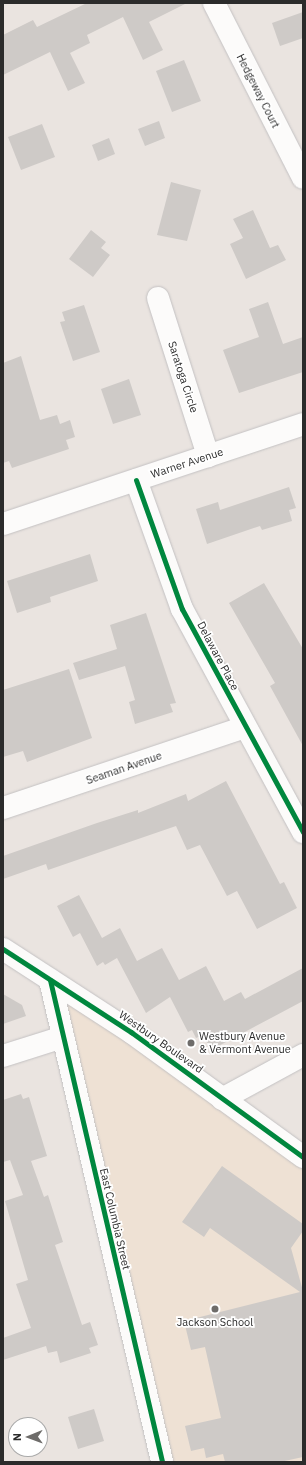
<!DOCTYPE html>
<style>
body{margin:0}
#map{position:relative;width:306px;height:1465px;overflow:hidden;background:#eae4e0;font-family:"IBM Plex Sans",sans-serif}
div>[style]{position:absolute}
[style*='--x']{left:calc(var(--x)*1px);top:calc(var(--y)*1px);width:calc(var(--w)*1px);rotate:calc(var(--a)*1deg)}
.education>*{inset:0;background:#eee1d4}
.building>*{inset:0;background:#cecac7}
.roads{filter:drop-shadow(0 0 1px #c3c1c2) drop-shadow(0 0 1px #c3c1c2)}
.minor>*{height:22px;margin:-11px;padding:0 11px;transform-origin:11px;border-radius:11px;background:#fcfbfa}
.cycleway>*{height:5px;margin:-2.5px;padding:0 2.5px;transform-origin:2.5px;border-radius:2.5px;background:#00873e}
.dots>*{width:11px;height:11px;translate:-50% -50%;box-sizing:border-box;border:2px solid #fff;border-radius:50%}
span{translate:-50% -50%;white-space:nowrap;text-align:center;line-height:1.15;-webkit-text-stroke:3.5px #fff;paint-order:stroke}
.street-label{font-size:11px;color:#2b2b2b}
.poi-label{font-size:11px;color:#2b2b2b}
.left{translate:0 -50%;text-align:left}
.frame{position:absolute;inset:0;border:4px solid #2b2b2b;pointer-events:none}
.north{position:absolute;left:8px;top:1417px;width:40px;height:40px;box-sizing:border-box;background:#fff;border:1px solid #aaa;border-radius:50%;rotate:269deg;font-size:11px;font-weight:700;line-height:16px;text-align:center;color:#2b2b2b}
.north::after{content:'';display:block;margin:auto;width:14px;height:18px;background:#6e6c6a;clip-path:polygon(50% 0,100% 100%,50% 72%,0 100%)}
</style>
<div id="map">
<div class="education">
<div style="clip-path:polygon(50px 980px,303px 1157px,303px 1462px,162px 1462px)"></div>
</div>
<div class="building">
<div style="clip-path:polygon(87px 3px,187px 3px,149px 22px,163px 50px,143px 60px,123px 17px,87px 35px,90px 43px,70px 53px,85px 83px,68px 91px,50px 52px,3px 75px,3px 35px,33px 20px,37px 27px)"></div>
<div style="clip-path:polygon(303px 12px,303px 38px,280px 46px,272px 23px)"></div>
<div style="clip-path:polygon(184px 60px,201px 101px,172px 112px,156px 71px)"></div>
<div style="clip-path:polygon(159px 121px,165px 138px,145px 146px,138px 129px)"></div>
<div style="clip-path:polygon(42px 124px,55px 157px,21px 170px,8px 137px)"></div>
<div style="clip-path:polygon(109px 138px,115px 154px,98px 161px,92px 145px)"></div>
<div style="clip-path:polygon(171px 182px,201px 190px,187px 241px,157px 235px)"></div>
<div style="clip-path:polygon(253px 210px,270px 248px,278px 245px,286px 260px,246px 279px,230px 244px,243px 238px,233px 219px)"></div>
<div style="clip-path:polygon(91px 230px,106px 242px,101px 248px,110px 255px,93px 277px,69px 259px)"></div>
<div style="clip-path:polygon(268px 302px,283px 344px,303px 337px,303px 372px,239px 393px,223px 350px,259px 337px,249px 309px)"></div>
<div style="clip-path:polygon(84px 305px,100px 352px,73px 361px,60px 322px,65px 321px,62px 312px)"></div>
<div style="clip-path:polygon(21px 356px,40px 420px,57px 415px,60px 424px,70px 420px,75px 437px,66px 440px,69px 449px,12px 468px,9px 461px,3px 463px,3px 363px)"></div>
<div style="clip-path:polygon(129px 379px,141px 415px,113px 424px,101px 389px)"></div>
<div style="clip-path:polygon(289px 487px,296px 508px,289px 510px,292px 521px,262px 530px,260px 526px,207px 544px,196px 509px,218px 502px,220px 510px)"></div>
<div style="clip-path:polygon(90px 554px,98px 581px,50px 597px,51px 602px,17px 613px,7px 581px)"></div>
<div style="clip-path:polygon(264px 583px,303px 649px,303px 746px,270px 686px,275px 683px,229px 603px)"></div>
<div style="clip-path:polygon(146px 613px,176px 703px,170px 704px,173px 712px,135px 724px,129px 702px,135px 700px,125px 666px,79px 680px,73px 663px,117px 649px,110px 625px)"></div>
<div style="clip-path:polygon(69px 669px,92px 738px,27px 762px,23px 751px,3px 757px,3px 690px)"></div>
<div style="clip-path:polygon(226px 781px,280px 884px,284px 882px,297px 908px,257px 929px,237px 891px,227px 896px,200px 845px,187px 850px,176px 826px,48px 870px,46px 864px,3px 879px,3px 856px,97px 823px,138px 810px,138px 813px,186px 794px,188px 801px)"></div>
<div style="clip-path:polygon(79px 895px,102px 938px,120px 928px,137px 961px,162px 948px,179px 980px,206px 966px,224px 1001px,241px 992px,245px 999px,303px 968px,303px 1001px,211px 1050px,203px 1035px,196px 1038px,192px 1030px,188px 1032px,170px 997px,146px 1013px,117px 958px,105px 965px,103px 962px,97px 966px,80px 933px,73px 937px,57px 906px)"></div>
<div style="clip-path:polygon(3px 994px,22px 1005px,26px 1016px,3px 1024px)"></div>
<div style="clip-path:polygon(21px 1094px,23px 1099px,29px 1097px,47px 1156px,31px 1161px,44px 1197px,48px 1195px,63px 1242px,55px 1245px,82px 1325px,90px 1322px,98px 1345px,89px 1348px,91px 1353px,60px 1363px,57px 1351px,48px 1353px,46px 1346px,3px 1360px,3px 1338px,31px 1328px,16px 1284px,28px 1280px,5px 1201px,23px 1195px,10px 1160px,3px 1162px,3px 1100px)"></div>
<div style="clip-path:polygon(222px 1166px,303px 1224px,303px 1231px,291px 1248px,303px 1291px,303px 1457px,280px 1462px,225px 1462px,223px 1454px,206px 1458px,204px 1448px,191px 1451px,185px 1426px,221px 1418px,205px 1347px,191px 1350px,184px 1321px,300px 1292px,210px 1228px,204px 1237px,182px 1222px)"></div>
<div style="clip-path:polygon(94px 1409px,104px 1441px,78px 1449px,68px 1417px)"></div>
</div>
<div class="roads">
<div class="minor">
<div style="--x:214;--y:3;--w:196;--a:63"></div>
<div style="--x:158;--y:298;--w:166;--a:72.4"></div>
<div style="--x:136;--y:480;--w:137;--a:70.4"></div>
<div style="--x:182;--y:609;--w:254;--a:61.5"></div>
<div style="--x:3;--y:524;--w:316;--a:-18.4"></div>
<div style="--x:3;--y:808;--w:255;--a:-18.5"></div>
<div style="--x:3;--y:949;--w:153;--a:33"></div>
<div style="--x:131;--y:1032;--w:213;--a:36"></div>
<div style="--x:50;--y:980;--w:495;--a:76.9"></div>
<div style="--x:3;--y:1056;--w:63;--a:-17.6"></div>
<div style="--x:222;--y:1099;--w:92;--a:-28.5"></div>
</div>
</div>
<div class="cycleway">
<div style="--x:136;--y:480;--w:137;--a:70.4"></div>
<div style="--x:182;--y:609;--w:254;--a:61.5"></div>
<div style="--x:3;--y:949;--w:153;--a:33"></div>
<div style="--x:131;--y:1032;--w:213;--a:36"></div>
<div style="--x:50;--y:980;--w:495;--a:76.9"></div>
</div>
<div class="dots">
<div style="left:191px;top:1043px;background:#6e6c6a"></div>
<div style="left:215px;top:1309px;background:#6e6c6a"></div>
</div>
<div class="street-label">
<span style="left:258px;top:91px;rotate:63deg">Hedgeway Court</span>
<span style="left:183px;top:377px;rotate:72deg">Saratoga Circle</span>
<span style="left:187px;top:463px;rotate:-18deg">Warner Avenue</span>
<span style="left:218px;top:656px;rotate:62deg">Delaware Place</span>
<span style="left:124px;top:768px;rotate:-19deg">Seaman Avenue</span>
<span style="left:161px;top:1042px;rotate:35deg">Westbury Boulevard</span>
<span style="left:115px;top:1219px;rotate:77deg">East Columbia Street</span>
</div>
<div class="poi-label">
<span class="left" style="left:199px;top:1043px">Westbury Avenue<br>&amp; Vermont Avenue</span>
<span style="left:215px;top:1322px">Jackson School</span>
</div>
<div class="frame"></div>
<div class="north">N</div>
</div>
